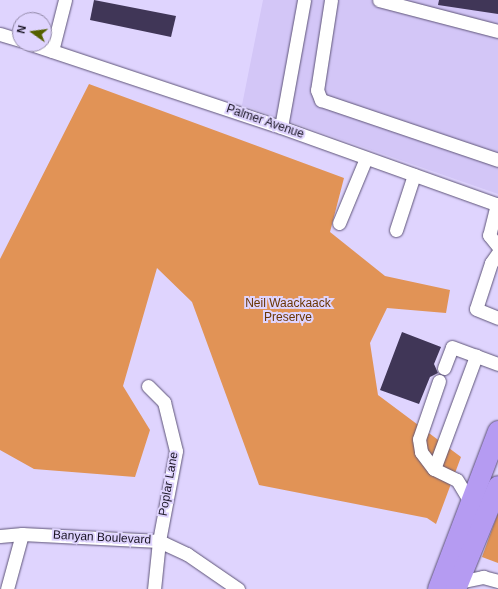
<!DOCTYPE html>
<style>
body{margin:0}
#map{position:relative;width:498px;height:589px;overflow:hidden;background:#dfd4fe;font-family:Arial,sans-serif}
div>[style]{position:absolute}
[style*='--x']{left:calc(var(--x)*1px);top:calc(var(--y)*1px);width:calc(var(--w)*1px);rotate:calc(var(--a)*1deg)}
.built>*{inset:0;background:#d3c6f7}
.forest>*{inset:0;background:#e19356}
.building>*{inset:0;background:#403657}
.roads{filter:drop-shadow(0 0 1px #5e5478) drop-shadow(0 0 1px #5e5478)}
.minor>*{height:13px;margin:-6.5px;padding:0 6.5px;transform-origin:6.5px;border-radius:6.5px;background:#fff}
.highway>*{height:20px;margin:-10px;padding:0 10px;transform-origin:10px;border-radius:10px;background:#b59bf2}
span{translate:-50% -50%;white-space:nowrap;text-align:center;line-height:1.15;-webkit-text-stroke:4px #dfd4fe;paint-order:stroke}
.street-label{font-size:12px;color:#191423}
.park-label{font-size:12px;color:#693605}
.north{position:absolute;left:12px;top:12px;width:40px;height:40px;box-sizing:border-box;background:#dfd4fe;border:1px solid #9087a6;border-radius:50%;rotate:284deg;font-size:11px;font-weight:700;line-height:16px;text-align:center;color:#191423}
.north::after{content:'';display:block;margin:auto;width:14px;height:18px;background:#556000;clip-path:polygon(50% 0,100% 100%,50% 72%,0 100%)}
</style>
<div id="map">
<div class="built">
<div style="clip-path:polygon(263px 0,498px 0,498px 194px,242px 105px)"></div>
</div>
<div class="forest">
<div style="clip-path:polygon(89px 84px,344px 178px,330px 232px,385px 276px,450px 290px,446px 313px,387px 308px,370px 343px,378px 395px,461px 457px,436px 524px,427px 518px,259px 485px,192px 302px,157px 268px,123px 386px,150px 430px,135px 477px,34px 469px,0 450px,0 259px)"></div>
<div style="clip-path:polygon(498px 513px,498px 563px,482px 557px)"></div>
</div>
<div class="building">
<div style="clip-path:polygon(94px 0,176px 16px,171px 37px,90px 20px)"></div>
<div style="clip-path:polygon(439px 0,498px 0,498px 14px,438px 5px)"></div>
<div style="clip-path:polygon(402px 332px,441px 347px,434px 364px,438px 373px,430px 377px,419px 404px,380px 390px)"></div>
</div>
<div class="roads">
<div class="minor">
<div style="--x:331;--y:0;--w:91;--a:98.8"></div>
<div style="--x:317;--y:90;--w:11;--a:68"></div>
<div style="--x:321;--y:100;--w:187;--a:18.7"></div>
<div style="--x:379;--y:0;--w:123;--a:14.6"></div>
<div style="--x:0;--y:34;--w:21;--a:17"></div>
<div style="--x:31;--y:44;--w:257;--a:18.4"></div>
<div style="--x:275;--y:125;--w:237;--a:19.7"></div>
<div style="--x:52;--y:51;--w:53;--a:-75.7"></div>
<div style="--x:281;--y:127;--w:129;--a:-79.7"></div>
<div style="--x:497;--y:204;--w:32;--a:104"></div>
<div style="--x:489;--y:235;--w:14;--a:51"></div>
<div style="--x:339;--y:223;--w:70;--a:-67.4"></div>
<div style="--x:396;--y:230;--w:58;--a:-71.9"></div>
<div style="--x:498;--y:253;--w:12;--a:125"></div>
<div style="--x:491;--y:263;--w:48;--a:108.1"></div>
<div style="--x:476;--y:309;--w:24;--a:22"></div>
<div style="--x:444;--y:368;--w:22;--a:-69"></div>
<div style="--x:452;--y:347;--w:49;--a:20.3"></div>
<div style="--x:439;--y:381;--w:61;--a:109"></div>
<div style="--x:419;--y:439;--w:13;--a:81"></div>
<div style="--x:421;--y:452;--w:21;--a:53"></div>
<div style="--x:434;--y:469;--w:25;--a:26"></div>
<div style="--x:457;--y:480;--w:27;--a:59"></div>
<div style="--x:148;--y:386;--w:23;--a:45"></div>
<div style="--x:164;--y:402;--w:50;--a:76.2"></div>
<div style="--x:176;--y:451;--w:92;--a:100.7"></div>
<div style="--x:159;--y:541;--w:48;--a:95.9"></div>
<div style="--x:434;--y:469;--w:121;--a:-69.6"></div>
<div style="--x:0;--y:536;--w:22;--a:-5"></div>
<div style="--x:22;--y:534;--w:137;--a:2.9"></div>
<div style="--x:159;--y:541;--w:31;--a:25"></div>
<div style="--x:187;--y:554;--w:62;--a:34.5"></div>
<div style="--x:459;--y:582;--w:25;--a:-12"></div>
<div style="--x:483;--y:577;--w:16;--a:15"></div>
<div style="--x:7;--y:589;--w:57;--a:-74.7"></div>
</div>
<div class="highway">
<div style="--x:438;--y:589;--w:169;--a:-69.2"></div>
<div style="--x:456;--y:589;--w:111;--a:-67.8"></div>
</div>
</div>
<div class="street-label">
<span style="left:265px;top:122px;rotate:19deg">Palmer Avenue</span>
<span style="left:169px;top:484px;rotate:-80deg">Poplar Lane</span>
<span style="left:102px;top:538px;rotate:3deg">Banyan Boulevard</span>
</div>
<div class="park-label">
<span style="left:288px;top:311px">Neil Waackaack<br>Preserve</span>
</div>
<div class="north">N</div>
</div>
